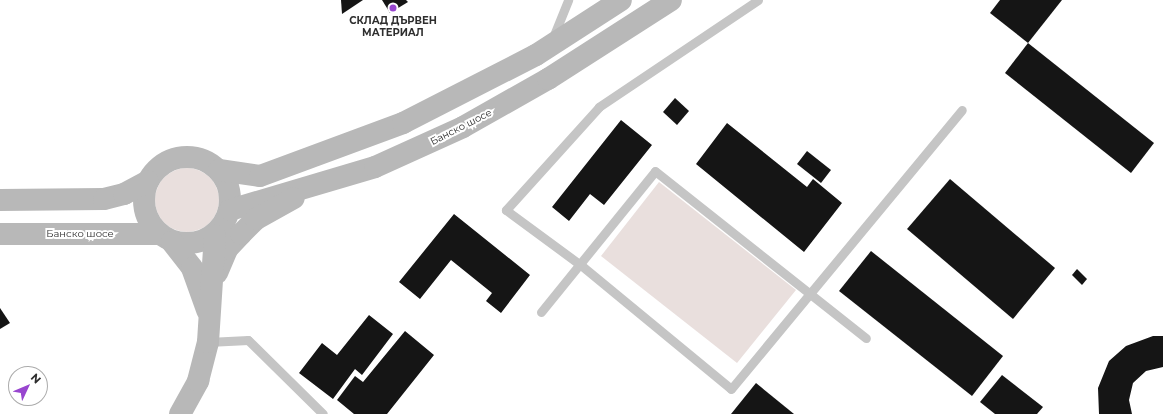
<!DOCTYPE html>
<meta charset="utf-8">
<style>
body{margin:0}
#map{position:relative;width:1163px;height:414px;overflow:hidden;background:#fff;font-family:Montserrat,sans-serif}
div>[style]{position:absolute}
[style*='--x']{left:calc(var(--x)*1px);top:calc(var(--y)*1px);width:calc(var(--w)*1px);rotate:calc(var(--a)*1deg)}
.green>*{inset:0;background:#e9dfdd}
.round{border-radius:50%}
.building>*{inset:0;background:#151515}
.lane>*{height:9px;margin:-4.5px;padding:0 4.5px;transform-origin:4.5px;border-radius:4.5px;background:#c5c5c5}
.secondary>*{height:22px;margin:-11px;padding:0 11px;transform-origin:11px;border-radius:11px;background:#b8b8b8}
.secondary>.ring{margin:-11px;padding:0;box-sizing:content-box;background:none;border:22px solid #b8b8b8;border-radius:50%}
.dots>*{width:11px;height:11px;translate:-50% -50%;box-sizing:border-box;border:2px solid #fff;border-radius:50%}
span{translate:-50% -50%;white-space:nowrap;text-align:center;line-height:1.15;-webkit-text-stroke:4px #fff;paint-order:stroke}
.poi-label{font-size:10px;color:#2e2e2e;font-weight:700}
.street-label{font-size:10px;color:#2e2e2e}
.north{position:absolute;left:8px;top:366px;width:40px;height:40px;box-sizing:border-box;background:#fff;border:1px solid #ababab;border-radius:50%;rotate:46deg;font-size:11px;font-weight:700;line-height:16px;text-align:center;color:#2e2e2e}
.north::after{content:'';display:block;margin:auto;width:14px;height:18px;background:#9846cf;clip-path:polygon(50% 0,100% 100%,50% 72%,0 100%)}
</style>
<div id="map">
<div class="green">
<div class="round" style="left:155px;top:168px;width:64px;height:64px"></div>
<div style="clip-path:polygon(659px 182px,796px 290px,737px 363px,601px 256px)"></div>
</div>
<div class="building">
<div style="clip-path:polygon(341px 0,363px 0,342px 14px)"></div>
<div style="clip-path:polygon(382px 0,406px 0,408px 2px,390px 13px)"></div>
<div style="clip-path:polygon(1000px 0,1062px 0,1028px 43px,990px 13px)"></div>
<div style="clip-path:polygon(1028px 43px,1154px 143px,1131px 173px,1005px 73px)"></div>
<div style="clip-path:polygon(675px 98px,689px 111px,677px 125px,663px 112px)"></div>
<div style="clip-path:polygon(621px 120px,652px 145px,604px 205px,590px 194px,569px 221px,552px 207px)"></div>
<div style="clip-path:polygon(727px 123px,807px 187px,813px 179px,842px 203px,804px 252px,696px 164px)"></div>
<div style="clip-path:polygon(807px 151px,831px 170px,821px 183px,797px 164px)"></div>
<div style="clip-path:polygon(950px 179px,1055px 268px,1013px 319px,907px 229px)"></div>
<div style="clip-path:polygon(454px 214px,530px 275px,501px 313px,486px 301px,492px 293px,451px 260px,420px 299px,399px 282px)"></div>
<div style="clip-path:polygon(871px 251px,1003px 356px,972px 396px,839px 291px)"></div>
<div style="clip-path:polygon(1077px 269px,1087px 279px,1082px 285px,1072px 275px)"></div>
<div style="clip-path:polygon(0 308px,10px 323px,0 329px)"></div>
<div style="clip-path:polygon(369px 315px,393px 334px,362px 375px,355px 369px,333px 399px,299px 373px,322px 343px,337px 355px)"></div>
<div style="clip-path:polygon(405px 331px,434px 355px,387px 414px,354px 414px,337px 400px,355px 376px,363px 382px)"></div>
<div style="clip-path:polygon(1153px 336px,1163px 336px,1163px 367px,1146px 371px,1133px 383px,1129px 400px,1132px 414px,1099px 414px,1098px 388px,1109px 361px,1126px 346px)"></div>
<div style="clip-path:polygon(1002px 375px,1043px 407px,1037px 414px,995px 414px,980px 402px)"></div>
<div style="clip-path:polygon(756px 383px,794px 414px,731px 414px)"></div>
</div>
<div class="lane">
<div style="--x:758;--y:0;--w:192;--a:146.1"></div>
<div style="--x:599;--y:107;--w:139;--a:132.1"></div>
<div style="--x:506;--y:210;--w:94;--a:36.4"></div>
<div style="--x:582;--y:266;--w:193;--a:39.5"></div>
<div style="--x:731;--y:389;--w:362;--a:-50.4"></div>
<div style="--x:554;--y:35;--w:38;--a:-68"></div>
<div style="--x:541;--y:312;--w:181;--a:-51"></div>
<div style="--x:655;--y:171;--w:269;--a:38.4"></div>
<div style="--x:208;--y:342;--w:40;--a:-2.9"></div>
<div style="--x:248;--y:340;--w:105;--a:44.6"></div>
</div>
<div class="secondary">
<div class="ring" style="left:144px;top:157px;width:64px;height:64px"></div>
<div style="--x:219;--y:170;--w:41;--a:8.3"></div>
<div style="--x:260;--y:176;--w:153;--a:-20.3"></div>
<div style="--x:403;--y:123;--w:149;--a:-27.1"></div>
<div style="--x:536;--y:55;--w:101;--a:-32.9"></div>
<div style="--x:0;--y:200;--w:104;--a:-0.6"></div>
<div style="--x:104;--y:199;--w:21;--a:-14"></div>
<div style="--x:124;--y:194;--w:27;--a:-28"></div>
<div style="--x:230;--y:210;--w:151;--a:-16.5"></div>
<div style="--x:375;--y:167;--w:97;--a:-24.4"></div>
<div style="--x:463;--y:127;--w:98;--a:-29.5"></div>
<div style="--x:548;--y:79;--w:146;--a:-32.7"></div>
<div style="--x:0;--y:234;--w:159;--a:0"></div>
<div style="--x:172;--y:242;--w:33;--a:52"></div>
<div style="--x:192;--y:268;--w:45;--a:70.3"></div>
<div style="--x:217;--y:273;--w:26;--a:-67"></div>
<div style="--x:227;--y:249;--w:21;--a:-47"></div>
<div style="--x:241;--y:234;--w:21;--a:-45"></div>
<div style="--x:256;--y:219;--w:43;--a:-28.9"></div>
<div style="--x:180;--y:414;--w:38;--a:-61"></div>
<div style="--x:198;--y:381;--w:40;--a:-75.6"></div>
<div style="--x:208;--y:342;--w:107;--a:-86.3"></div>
</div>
<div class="dots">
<div style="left:393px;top:8px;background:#9846cf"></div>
</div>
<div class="poi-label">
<span style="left:393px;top:26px">СКЛАД ДЪРВЕН<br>МАТЕРИАЛ</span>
</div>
<div class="street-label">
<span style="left:461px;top:127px;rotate:-27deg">Банско шосе</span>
<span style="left:80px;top:234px">Банско шосе</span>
</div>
<div class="north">N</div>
</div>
